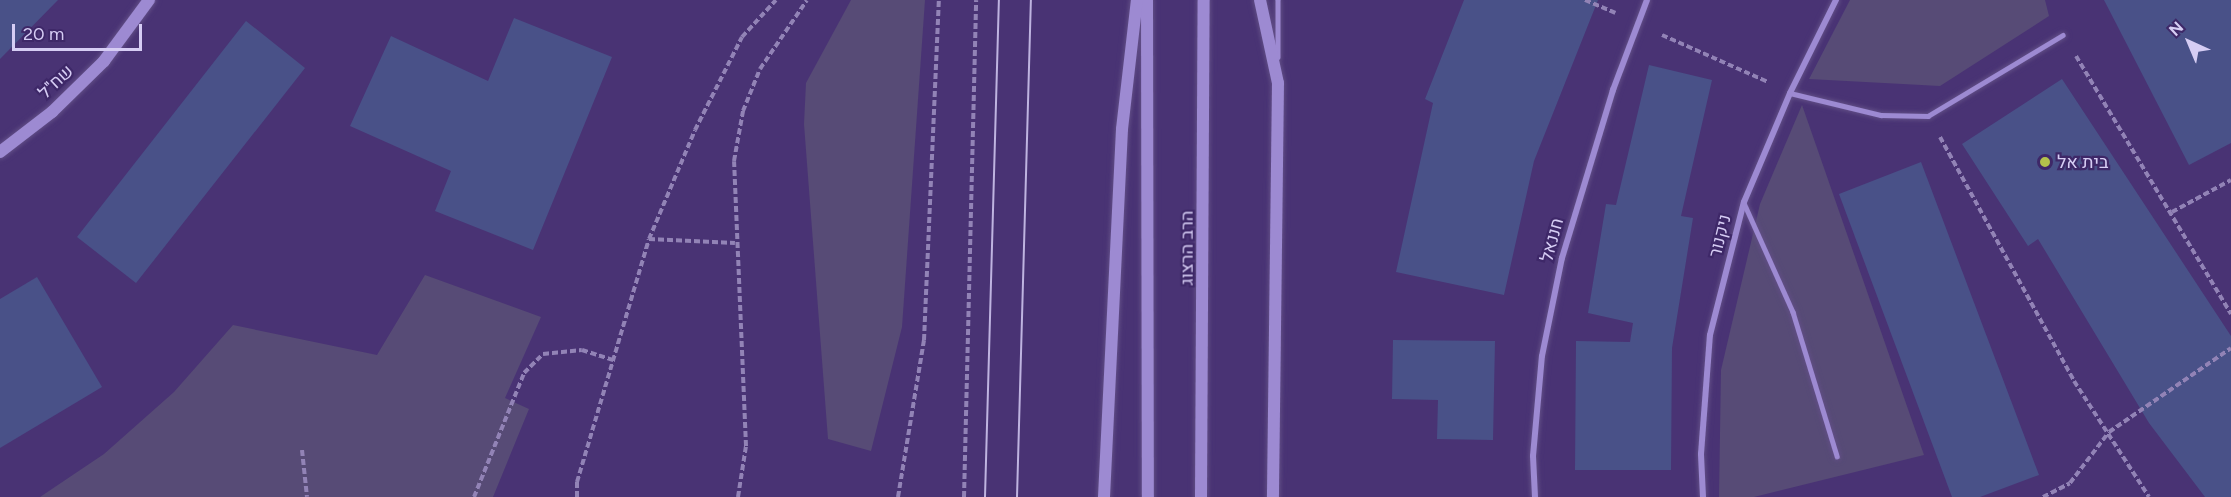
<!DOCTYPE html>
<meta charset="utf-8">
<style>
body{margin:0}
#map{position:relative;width:2231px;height:497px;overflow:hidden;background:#493374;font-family:Figtree,Heebo,sans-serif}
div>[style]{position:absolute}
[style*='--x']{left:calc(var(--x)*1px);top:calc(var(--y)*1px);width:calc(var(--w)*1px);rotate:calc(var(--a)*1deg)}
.green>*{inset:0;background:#574b76}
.building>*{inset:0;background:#495188}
.path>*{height:4px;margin-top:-2px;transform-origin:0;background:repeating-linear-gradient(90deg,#9283b6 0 6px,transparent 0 9px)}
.roads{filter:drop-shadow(0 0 2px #614e86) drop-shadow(0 0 2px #614e86)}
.lane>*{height:4.5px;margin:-2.25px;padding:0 2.25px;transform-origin:2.25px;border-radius:2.25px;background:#9d8ad2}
.street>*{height:6px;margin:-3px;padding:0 3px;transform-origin:3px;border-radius:3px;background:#9d8ad2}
.secondary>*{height:12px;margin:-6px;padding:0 6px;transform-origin:6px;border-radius:6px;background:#9d8ad2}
.tram>*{height:1.5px;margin:-0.75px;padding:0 0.75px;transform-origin:0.75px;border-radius:0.75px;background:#bfb4e0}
.dots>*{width:16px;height:16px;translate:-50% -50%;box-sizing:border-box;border:3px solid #3e2868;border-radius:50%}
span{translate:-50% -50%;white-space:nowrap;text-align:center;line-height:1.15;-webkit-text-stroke:4.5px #3e2868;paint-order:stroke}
.street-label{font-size:18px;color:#d6cdf4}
.poi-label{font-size:18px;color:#d6cdf4}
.left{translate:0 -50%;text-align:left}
.north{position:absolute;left:2159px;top:12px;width:60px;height:60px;-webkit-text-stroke:4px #3e2868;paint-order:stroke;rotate:316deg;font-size:16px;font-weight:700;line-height:24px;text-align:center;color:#d6cdf4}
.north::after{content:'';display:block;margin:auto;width:21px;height:27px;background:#d6cdf4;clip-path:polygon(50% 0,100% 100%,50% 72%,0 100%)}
.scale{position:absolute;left:12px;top:24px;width:130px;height:27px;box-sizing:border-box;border:3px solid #d6cdf4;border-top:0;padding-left:8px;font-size:18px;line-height:21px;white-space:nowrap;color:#d6cdf4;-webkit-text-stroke:4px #3e2868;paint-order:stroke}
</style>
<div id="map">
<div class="green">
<div style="clip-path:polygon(851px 0,925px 0,902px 327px,871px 451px,828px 439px,804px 124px,806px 83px)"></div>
<div style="clip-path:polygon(1850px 0,2045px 0,2049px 16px,1940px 86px,1809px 79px)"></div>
<div style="clip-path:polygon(1802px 105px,1924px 455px,1754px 497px,1719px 497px,1721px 370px,1760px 204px)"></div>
<div style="clip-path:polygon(425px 275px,541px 317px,505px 398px,529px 409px,493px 497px,40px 497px,104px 454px,174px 392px,233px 325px,377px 355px)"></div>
</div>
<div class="building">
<div style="clip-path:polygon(0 0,58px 0,0 59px)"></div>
<div style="clip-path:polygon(1464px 0,1598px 0,1534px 161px,1504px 295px,1396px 272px,1433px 103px,1425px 99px)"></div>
<div style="clip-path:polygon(2104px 0,2231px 0,2231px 143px,2189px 165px)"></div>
<div style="clip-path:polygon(514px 18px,612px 57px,533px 250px,435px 211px,451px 171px,350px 126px,391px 36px,488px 81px)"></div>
<div style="clip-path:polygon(246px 21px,305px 68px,136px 283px,77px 237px)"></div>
<div style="clip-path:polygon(1649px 65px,1712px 80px,1681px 216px,1693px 218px,1672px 348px,1671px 470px,1575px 470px,1576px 341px,1630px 342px,1633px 323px,1588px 313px,1606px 204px,1616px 205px)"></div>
<div style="clip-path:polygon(2062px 79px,2231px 336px,2231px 497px,2205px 497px,2149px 423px,2038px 239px,2028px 246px,1962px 144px)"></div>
<div style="clip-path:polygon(1921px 162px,2039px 475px,1980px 497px,1952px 497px,1839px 194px)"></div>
<div style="clip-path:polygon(37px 277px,102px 387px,0 448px,0 299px)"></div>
<div style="clip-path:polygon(1393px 340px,1495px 341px,1493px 440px,1437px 439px,1438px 400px,1392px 399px)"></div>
</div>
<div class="path">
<div style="--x:1585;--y:0;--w:33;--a:23"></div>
<div style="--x:1662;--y:35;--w:116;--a:23.9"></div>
<div style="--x:2076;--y:56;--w:301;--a:59"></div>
<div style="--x:1940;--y:137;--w:278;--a:61.2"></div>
<div style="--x:2074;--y:381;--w:138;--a:57.1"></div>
<div style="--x:2172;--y:212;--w:67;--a:-28.5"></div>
<div style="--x:649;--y:239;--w:86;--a:2.7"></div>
<div style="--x:302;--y:450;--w:47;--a:83.9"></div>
<div style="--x:474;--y:497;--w:134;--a:-68"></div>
<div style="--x:524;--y:373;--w:27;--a:-45"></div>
<div style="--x:543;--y:354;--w:39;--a:-6"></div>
<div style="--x:582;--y:350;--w:33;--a:18"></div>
<div style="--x:577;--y:497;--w:15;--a:-90"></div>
<div style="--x:577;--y:482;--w:253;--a:-73.5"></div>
<div style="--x:649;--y:239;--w:118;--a:-67.1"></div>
<div style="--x:695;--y:130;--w:104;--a:-63.2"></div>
<div style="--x:742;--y:37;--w:50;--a:-47.4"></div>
<div style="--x:738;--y:497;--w:52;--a:-81.1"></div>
<div style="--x:746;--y:446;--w:285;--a:-92.4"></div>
<div style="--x:734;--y:161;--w:51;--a:-79.8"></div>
<div style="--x:743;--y:111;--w:45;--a:-68"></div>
<div style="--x:760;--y:69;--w:83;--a:-55.7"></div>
<div style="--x:898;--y:497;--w:159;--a:-80.6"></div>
<div style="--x:924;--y:340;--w:340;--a:-87.5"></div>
<div style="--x:964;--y:497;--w:497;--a:-88.6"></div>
<div style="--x:2043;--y:497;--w:30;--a:-27"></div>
<div style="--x:2070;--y:483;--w:64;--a:-52.6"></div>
<div style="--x:2109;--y:432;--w:148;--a:-34.5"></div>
</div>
<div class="roads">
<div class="lane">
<div style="--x:1278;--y:0;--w:57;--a:90"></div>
<div style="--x:1790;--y:93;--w:94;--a:13.6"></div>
<div style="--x:1881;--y:115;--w:47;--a:1.2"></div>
<div style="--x:1928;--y:116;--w:157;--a:-31"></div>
<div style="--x:1744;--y:203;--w:120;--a:65.8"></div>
<div style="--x:1793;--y:312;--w:151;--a:73"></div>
</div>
<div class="street">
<div style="--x:1535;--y:497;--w:41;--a:-92.8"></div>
<div style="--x:1533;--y:456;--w:100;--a:-84.9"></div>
<div style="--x:1542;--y:356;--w:100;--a:-78.5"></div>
<div style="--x:1562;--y:258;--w:176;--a:-73.1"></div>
<div style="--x:1613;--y:90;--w:96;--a:-69.3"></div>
<div style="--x:1703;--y:497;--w:43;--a:-92.7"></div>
<div style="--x:1701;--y:454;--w:119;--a:-85.7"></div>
<div style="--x:1710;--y:335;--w:137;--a:-75.7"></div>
<div style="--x:1744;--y:202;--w:118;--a:-67.1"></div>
<div style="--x:1790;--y:93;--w:104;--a:-63.7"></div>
</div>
<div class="secondary">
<div style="--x:1147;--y:0;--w:497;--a:89.9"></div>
<div style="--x:1260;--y:0;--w:85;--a:77.8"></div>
<div style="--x:1278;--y:83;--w:414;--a:90.7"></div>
<div style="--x:0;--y:152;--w:66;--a:-37.6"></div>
<div style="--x:52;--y:112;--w:73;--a:-44.4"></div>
<div style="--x:104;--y:61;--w:76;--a:-53.6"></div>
<div style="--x:1104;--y:497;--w:368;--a:-87.2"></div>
<div style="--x:1122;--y:129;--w:130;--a:-83.4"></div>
<div style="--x:1201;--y:497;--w:497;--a:-89.7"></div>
</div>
</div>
<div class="tram">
<div style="--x:985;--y:497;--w:497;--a:-88.4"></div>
<div style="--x:1017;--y:497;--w:497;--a:-88.4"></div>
</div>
<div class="dots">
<div style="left:2045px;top:162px;background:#b3c24b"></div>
</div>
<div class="street-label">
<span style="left:56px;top:82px;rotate:-43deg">שח"ל</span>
<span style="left:1720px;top:236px;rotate:-76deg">ניקנור</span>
<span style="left:1552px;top:240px;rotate:-75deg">חננאל</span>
<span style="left:1187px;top:248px;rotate:-90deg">הרב הרצוג</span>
</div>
<div class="poi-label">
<span class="left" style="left:2057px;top:162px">בית אל</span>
</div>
<div class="north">N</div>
<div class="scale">20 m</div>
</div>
